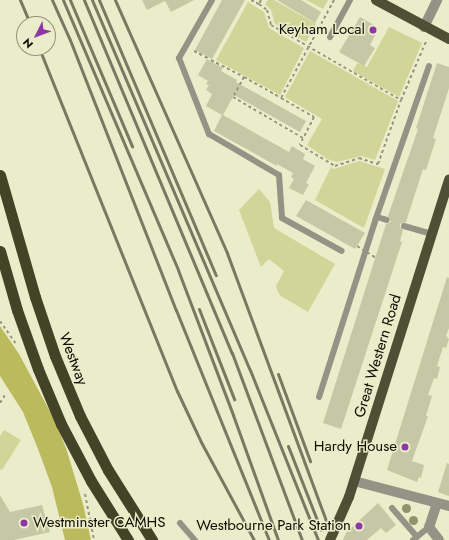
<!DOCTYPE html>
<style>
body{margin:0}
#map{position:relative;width:449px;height:540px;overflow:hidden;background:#ebecc9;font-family:Jost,sans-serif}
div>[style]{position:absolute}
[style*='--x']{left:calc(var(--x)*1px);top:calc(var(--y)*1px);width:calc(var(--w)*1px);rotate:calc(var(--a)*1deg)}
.green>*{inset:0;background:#d3d498}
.water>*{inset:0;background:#bbba5d}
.building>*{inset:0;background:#c6c7a4}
.path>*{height:2px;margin-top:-1px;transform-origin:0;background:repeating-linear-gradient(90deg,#96977e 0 3px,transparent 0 6px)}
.service>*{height:6px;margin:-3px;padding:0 3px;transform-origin:3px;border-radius:3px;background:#939485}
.minor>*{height:10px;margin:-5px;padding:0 5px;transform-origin:5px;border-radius:5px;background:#939485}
.primary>*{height:10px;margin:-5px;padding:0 5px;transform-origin:5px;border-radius:5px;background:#4f4f36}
.trunk>*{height:11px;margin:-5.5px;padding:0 5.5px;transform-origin:5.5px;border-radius:5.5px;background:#434328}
.rail>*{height:3px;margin:-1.5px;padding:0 1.5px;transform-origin:1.5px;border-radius:1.5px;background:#787963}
.path-bridge>*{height:2px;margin-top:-1px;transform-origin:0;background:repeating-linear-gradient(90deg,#96977e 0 3px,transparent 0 6px)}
.primary-bridge>*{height:10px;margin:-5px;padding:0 5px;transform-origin:5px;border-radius:5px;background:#4f4f36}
.trees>*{width:9px;height:9px;margin:-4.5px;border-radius:50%;background:#91916c}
.dots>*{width:11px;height:11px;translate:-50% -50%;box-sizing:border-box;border:2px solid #ebecc9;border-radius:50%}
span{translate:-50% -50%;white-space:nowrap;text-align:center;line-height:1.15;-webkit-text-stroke:3px #ebecc9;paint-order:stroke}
.poi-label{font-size:15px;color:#0d0d03}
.right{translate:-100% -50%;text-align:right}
.left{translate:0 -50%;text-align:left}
.street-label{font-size:15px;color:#0d0d03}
.north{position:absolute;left:16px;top:16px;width:40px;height:40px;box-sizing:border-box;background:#ebecc9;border:1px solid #92937a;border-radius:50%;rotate:228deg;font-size:11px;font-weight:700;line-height:16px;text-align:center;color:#0d0d03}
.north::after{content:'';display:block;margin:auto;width:14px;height:18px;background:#8d37a4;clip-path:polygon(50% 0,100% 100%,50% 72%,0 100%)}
</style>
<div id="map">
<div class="green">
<div style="clip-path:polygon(268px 0,274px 0,316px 24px,306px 42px,275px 24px,271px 10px,265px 4px)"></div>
<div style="clip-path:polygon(306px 0,328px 0,323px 9px)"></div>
<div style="clip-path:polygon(248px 2px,264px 12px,269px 28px,304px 48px,280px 95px,216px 60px)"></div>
<div style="clip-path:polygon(389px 27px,422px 43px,399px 97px,353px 71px,357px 63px,367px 67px)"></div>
<div style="clip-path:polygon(310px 51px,398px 101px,375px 160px,361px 156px,337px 162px,327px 159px,307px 145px,322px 119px,285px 97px)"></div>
<div style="clip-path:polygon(359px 161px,385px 169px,364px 228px,315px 200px,331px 167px,334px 169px)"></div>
<div style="clip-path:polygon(259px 189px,270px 202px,274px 228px,335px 264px,308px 312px,281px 296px,278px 292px,276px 286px,284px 271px,269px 259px,261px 267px,239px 210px)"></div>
<div style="clip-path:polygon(4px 430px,21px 440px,2px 470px,0 469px,0 436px)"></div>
</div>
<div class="water">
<div style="clip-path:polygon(0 326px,19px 354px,54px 419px,66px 448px,83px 504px,91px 540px,65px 540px,52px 487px,38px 449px,23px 412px,0 376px)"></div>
</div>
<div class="building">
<div style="clip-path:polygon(142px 0,194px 0,171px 12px,165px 1px,147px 10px)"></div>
<div style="clip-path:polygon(222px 0,245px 0,212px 59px,195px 50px)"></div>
<div style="clip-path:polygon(277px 0,301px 0,321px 12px,315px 23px)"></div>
<div style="clip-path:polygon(360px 17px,379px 28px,370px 45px,375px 48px,364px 66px,339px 52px)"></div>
<div style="clip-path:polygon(207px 59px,223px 68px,221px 71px,237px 80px,236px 82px,306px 121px,300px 132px,234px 95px,223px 115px,289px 152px,292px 146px,305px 154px,303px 159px,315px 166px,306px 183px,309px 184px,303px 195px,289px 188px,294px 179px,291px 177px,293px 173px,277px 164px,277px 166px,214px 131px,222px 115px,206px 106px,212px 94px,206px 90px,209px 85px,206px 84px,208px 81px,198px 75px)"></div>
<div style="clip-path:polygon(437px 63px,449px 67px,449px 88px,433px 138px,436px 139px,426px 170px,423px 169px,406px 222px,400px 224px,400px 227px,403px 230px,400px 241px,402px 242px,341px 429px,323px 423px,386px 224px,391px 222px,388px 216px,418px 129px,416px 128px)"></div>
<div style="clip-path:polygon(306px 200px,365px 233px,355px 249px,296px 216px)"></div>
<div style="clip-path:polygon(447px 277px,449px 278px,449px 328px,446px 336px,449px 339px,446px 348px,443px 347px,437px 366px,440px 367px,437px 379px,434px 378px,428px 395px,432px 396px,426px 416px,428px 416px,412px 461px,424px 465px,421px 478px,419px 477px,417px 482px,387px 470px)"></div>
<div style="clip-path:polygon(447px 463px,449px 464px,449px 496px,438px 492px)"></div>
<div style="clip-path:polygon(0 495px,10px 512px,42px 505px,50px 532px,14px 540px,0 540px)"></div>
<div style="clip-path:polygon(378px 503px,396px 525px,386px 533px,381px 528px,367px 540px,343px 540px,346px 533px)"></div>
</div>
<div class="path">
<div style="--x:251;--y:0;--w:9;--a:27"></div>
<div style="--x:261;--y:0;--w:4;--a:117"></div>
<div style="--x:259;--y:4;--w:10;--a:37"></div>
<div style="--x:267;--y:10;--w:16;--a:75"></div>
<div style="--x:271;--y:25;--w:150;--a:30"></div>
<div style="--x:401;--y:100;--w:66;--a:-66.9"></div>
<div style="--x:334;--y:0;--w:111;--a:118.4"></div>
<div style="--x:281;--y:98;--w:38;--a:30"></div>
<div style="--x:314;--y:117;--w:31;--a:117"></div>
<div style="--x:300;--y:145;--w:41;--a:31"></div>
<div style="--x:335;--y:166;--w:25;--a:-18"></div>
<div style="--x:359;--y:158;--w:20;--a:18"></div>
<div style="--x:378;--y:164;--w:68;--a:-70.2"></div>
<div style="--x:194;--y:51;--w:16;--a:27"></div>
<div style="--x:211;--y:60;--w:37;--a:27"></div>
<div style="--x:244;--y:77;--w:23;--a:119"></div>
<div style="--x:233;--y:97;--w:81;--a:30.4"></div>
<div style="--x:244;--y:77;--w:43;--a:29.6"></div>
<div style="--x:0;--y:321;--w:29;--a:55"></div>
<div style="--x:0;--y:403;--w:9;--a:-58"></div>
<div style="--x:85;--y:494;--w:47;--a:78.9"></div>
</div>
<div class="service">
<div style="--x:212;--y:0;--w:67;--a:119.6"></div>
<div style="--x:179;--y:58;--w:82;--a:68.5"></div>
<div style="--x:209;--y:134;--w:81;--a:30.4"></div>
<div style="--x:279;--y:175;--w:43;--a:86"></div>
<div style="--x:282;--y:218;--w:68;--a:28.8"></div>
<div style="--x:330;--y:37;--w:42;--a:-61.6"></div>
<div style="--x:377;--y:217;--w:10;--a:17"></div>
<div style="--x:404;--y:226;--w:29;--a:16"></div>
<div style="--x:319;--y:397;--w:185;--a:-72.3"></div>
<div style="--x:375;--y:221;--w:164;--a:-70.8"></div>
<div style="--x:392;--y:508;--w:38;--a:49"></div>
<div style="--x:180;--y:523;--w:23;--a:49"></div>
<div style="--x:413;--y:540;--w:21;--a:-39"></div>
</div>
<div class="minor">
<div style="--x:424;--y:27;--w:30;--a:-64"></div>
<div style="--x:354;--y:481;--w:98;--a:14.7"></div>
<div style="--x:437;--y:503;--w:25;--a:108"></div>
<div style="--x:429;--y:527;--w:16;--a:52"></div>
</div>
<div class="primary">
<div style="--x:376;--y:0;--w:83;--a:28.1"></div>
<div style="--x:349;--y:497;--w:333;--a:-72.5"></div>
</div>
<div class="trunk">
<div style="--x:0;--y:175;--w:127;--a:74"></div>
<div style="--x:35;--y:297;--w:62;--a:71.3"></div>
<div style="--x:55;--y:356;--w:65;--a:67.4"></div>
<div style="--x:80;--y:416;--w:61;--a:62.6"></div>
<div style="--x:108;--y:470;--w:83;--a:57.8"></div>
<div style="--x:0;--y:251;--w:61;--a:73.9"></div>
<div style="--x:17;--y:310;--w:63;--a:70.4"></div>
<div style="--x:38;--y:369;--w:60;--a:67.3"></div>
<div style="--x:61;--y:424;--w:64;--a:62.2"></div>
<div style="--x:91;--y:481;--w:70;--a:57.9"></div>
</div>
<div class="rail">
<div style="--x:20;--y:0;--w:26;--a:67"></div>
<div style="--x:52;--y:0;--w:44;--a:65.8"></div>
<div style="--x:70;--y:40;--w:290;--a:68.6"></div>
<div style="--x:176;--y:310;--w:248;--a:68"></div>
<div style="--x:63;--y:0;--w:293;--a:66.9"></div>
<div style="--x:178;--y:270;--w:155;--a:69.2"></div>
<div style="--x:233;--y:415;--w:133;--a:70.2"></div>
<div style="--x:70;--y:0;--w:159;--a:67"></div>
<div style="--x:84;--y:0;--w:383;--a:67.3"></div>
<div style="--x:232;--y:353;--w:200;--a:69.5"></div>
<div style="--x:92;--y:0;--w:402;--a:66.9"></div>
<div style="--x:250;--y:370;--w:183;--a:68.2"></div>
<div style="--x:99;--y:0;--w:299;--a:67"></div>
<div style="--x:115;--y:0;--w:277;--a:66.1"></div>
<div style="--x:227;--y:253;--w:285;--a:69.7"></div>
<div style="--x:39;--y:48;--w:370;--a:68.1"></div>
<div style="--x:177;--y:391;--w:56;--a:64.8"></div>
<div style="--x:201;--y:442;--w:111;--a:61.6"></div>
<div style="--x:199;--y:309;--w:97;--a:68.7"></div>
<div style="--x:278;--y:374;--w:93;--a:69.8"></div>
<div style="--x:288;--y:446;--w:90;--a:68.6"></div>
</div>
<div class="path-bridge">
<div style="--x:357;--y:246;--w:22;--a:32"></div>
</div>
<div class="primary-bridge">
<div style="--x:330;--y:540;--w:47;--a:-66.2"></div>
</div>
<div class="trees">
<div style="left:406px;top:508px"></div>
<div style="left:413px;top:520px"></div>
</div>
<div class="dots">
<div style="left:373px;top:30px;background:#8d37a4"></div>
<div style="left:405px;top:447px;background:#8d37a4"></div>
<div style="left:24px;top:523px;background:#8d37a4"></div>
<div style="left:359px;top:526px;background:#8d37a4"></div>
</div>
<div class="poi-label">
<span class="right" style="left:365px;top:30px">Keyham Local</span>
<span class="right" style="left:397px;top:447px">Hardy House</span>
<span class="left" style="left:33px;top:523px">Westminster CAMHS</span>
<span class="right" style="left:351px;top:526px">Westbourne Park Station</span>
</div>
<div class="street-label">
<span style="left:378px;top:356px;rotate:-73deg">Great Western Road</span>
<span style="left:73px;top:359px;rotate:69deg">Westway</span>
</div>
<div class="north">N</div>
</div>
